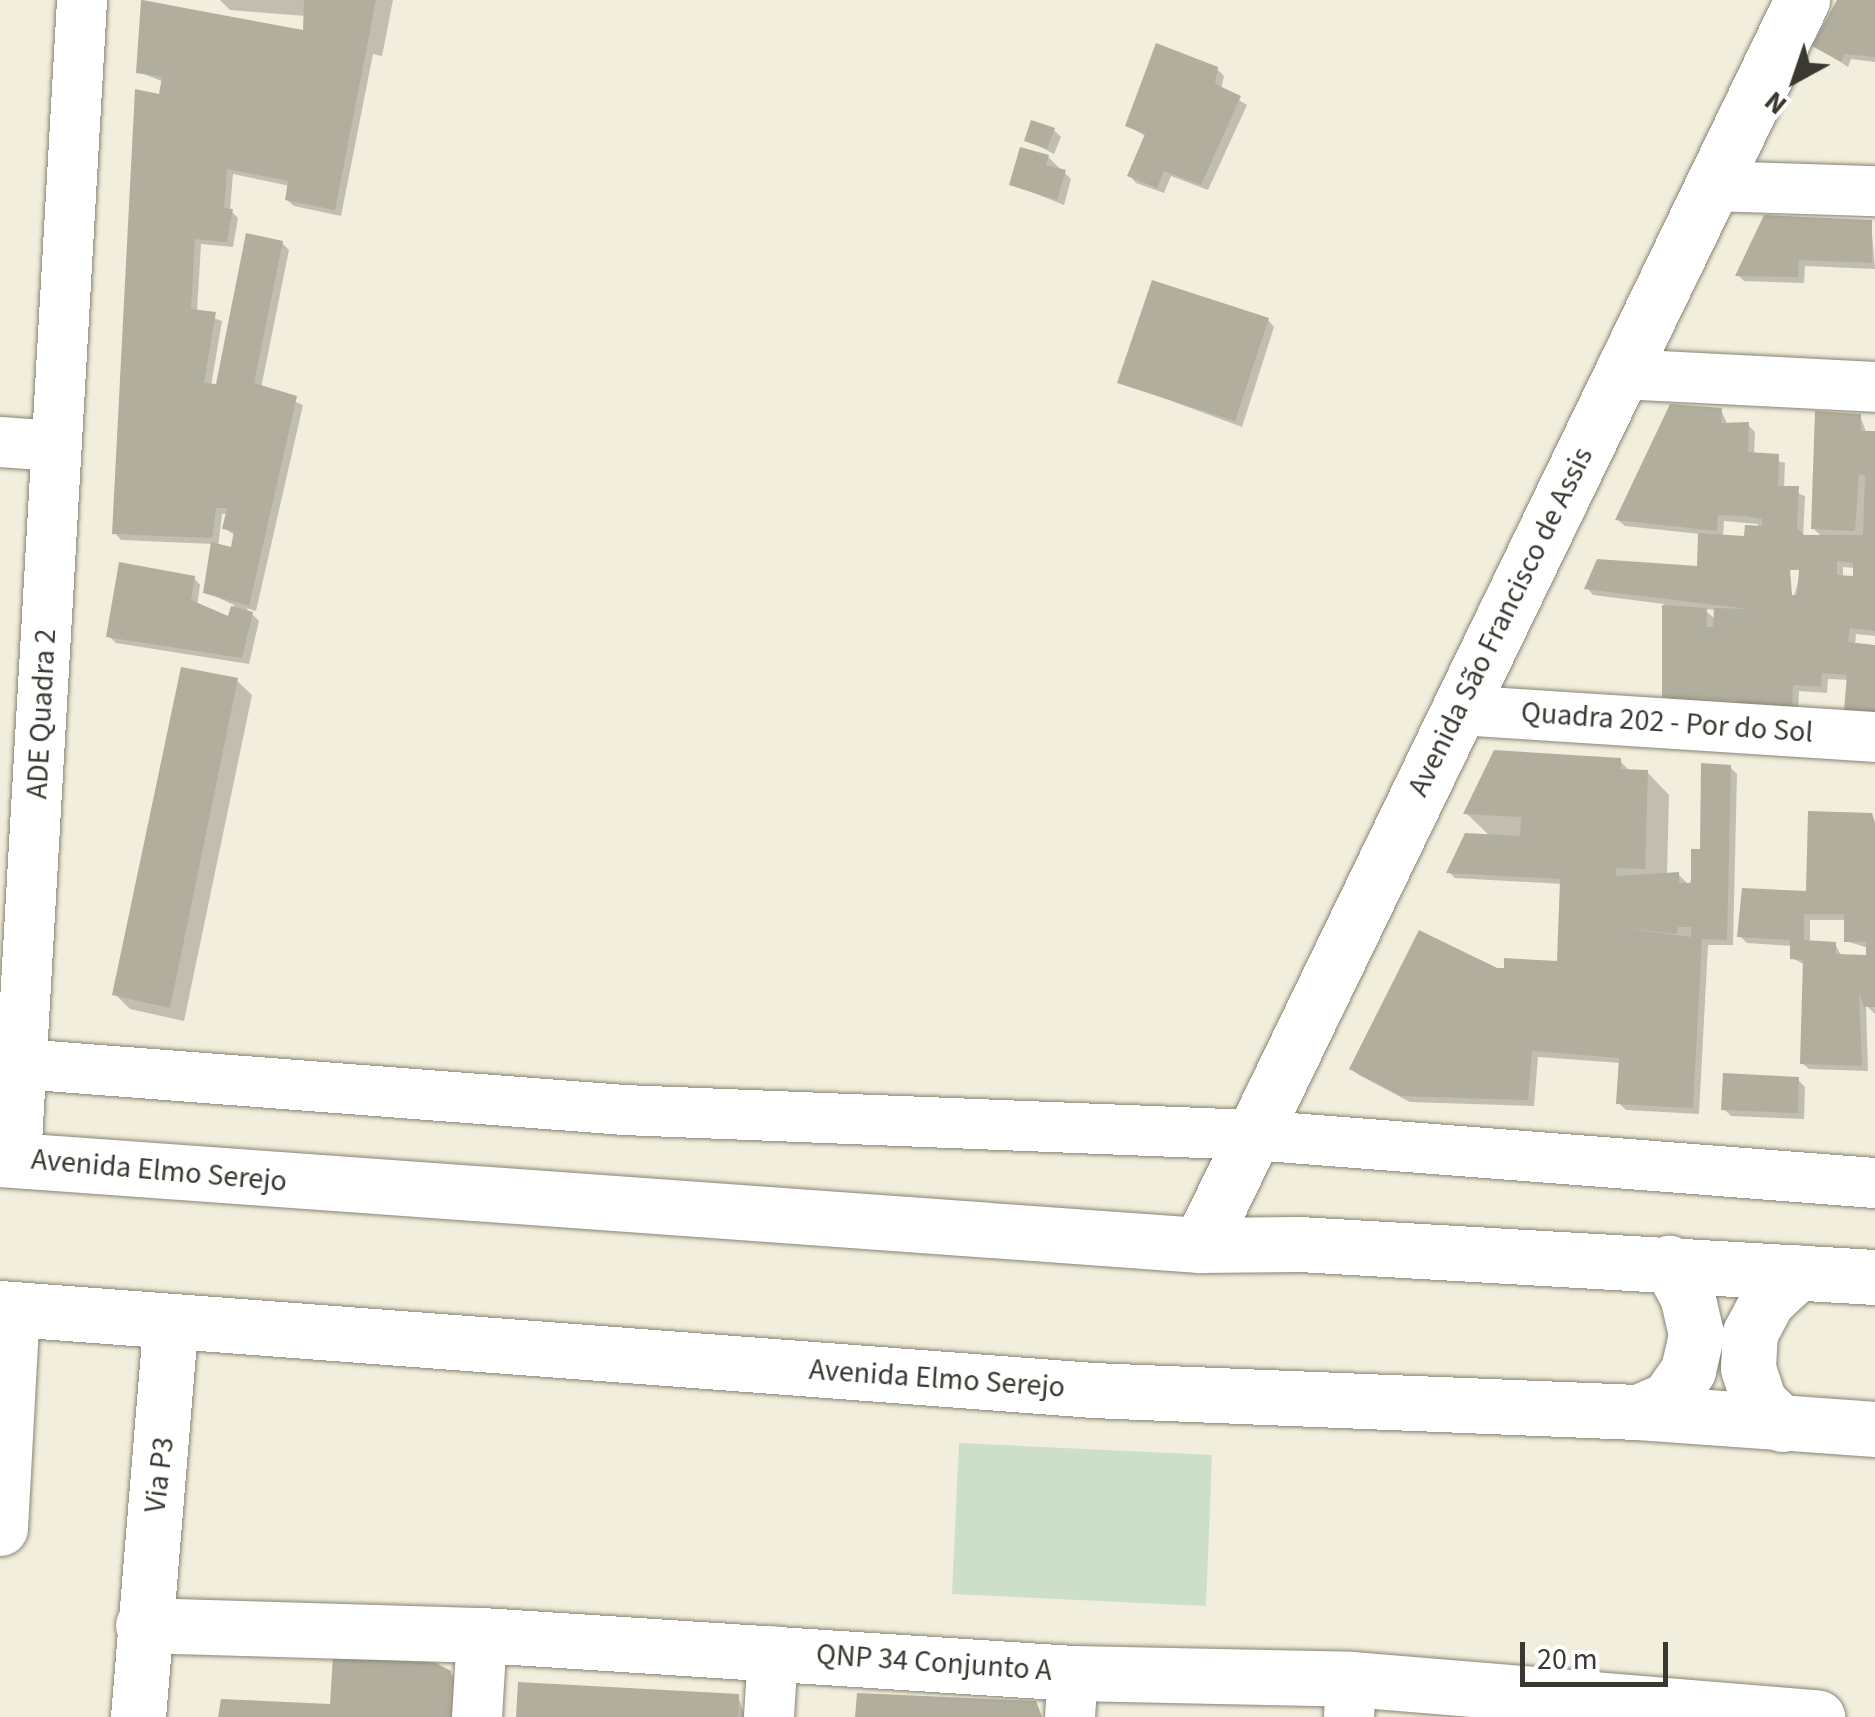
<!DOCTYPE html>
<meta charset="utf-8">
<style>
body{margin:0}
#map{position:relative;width:1875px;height:1717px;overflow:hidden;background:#f2eedd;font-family:"Source Sans 3",sans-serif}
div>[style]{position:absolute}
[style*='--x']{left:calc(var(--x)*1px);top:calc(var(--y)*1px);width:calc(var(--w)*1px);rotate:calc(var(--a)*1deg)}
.green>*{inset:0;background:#cddfc8}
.shadow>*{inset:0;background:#0003}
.building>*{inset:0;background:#b2ae9e}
.roads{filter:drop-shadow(0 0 2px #888475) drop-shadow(0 0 2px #888475)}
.minor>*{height:50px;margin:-25px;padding:0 25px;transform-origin:25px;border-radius:25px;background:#fff}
.tertiary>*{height:55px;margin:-27.5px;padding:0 27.5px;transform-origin:27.5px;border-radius:27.5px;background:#fff}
.secondary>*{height:55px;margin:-27.5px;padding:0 27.5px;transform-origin:27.5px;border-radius:27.5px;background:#fff}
span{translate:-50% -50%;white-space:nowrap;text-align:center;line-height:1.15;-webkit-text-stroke:10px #fff;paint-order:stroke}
.street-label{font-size:30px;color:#3a3831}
.north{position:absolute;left:1745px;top:30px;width:100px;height:100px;-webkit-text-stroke:8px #fff;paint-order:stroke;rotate:220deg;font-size:28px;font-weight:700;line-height:40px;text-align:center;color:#3a3831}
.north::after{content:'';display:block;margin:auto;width:35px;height:45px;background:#3a3831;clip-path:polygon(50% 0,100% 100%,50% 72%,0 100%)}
.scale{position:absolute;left:1520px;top:1642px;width:148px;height:45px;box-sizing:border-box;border:5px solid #3a3831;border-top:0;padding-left:12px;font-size:30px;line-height:35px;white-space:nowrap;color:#3a3831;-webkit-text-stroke:8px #fff;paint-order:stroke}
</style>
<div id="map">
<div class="green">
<div style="clip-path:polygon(959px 1443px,1212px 1455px,1206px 1606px,952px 1594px)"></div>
</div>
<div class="shadow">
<div style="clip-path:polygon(evenodd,143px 0,305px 32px,306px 16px,230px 10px,220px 0,393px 0,382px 56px,373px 54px,341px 216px,294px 206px,287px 200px,290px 186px,233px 174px,230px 210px,238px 218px,233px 247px,201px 244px,197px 312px,222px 321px,211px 386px,218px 387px,282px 243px,289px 250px,261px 388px,303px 405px,256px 611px,246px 608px,259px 621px,249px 664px,116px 643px,109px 636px,194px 578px,200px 585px,197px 606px,230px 619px,234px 605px,206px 592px,213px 544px,121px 540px,115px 533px,164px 82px,139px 72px,143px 0,222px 514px,228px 514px,225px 529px,236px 536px,233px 550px,218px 547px,222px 514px)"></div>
<div style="clip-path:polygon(1838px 0,1875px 0,1875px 62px,1851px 59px,1848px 67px,1815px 45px)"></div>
<div style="clip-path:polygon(1217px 69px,1224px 76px,1221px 89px,1247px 105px,1208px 190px,1171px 176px,1164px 193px,1136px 183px,1130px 176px,1147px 137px,1128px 126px)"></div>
<div style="clip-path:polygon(1054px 130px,1061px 137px,1054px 154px,1027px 140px)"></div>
<div style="clip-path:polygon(1048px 157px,1071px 179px,1064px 205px,1011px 184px)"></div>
<div style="clip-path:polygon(1871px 222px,1875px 269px,1805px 266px,1804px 283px,1744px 281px,1738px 275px)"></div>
<div style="clip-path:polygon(1268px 320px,1274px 327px,1242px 427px,1120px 382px)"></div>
<div style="clip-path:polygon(evenodd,1721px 410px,1728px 426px,1748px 425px,1755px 432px,1754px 455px,1785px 463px,1784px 488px,1805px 496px,1803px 538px,1824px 539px,1813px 528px,1860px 416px,1867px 434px,1875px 434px,1875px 636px,1856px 634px,1855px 645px,1875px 647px,1849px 680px,1828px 679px,1827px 693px,1799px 691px,1798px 717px,1679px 711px,1664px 696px,1664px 604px,1593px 595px,1587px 588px,1699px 569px,1700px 534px,1625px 526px,1618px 520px,1721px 410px,1724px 521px,1758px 524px,1758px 528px,1747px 538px,1723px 537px,1724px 521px,1721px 410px,1843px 567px,1856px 568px,1856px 578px,1843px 577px,1843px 567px,1721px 410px,1787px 568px,1802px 568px,1791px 607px,1787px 568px,1721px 410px,1704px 609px,1716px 610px,1716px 620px,1704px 609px)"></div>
<div style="clip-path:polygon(237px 681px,252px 695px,184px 1021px,130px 1009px,115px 994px)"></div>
<div style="clip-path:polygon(1620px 761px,1631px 772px,1647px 772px,1669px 795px,1667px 875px,1678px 874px,1689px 885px,1730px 767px,1737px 774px,1733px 945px,1708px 945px,1699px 1114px,1626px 1110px,1619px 1103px,1622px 1063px,1538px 1057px,1534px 1106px,1410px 1102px,1359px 1075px,1352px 1069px,1420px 933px,1506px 972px,1563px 964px,1563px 884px,1455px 878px,1449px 872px,1491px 837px,1466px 813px)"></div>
<div style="clip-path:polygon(evenodd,1871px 816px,1875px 1014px,1866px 1005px,1868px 1071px,1809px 1069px,1802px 1063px,1805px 965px,1792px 958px,1793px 946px,1747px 943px,1740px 936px,1808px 894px,1871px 816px,1810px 920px,1847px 920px,1846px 941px,1868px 948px,1868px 957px,1842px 957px,1835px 944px,1810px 943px,1810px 920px)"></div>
<div style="clip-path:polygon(1798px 1080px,1805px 1087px,1804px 1119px,1731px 1116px,1724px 1109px)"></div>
<div style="clip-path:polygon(450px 1673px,457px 1680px,455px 1717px,222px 1717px,333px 1707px)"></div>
<div style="clip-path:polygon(738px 1696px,745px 1717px,518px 1717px)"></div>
</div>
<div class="building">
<div style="clip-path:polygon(141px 0,303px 30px,304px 0,376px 0,335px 210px,285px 200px,288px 181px,227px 169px,224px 208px,233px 209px,227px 242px,195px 239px,191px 309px,216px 312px,204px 383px,216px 384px,246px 233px,283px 241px,254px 383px,297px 396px,249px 606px,203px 593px,211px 542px,231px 547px,234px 531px,222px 529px,227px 508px,216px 508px,212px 538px,112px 534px,135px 89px,159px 94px,162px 77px,136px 73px)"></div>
<div style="clip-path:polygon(1837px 0,1875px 0,1875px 57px,1845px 54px,1841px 62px,1812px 46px)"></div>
<div style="clip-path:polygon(1156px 43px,1218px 67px,1215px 84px,1241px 96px,1201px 185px,1164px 171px,1157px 188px,1127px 176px,1145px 134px,1125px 126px)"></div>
<div style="clip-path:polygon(1031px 120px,1055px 128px,1047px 149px,1024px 141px)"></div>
<div style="clip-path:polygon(1020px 147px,1049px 155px,1046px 165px,1066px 170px,1057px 200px,1009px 185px)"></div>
<div style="clip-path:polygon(1764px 215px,1872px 220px,1872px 263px,1799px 260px,1798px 277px,1735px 276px)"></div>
<div style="clip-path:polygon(1152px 280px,1269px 318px,1235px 421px,1117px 383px)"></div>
<div style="clip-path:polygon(evenodd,1670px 404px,1722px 408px,1721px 423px,1749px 422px,1748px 452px,1779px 454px,1778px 486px,1799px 486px,1797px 528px,1804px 535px,1863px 535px,1865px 475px,1859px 474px,1855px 531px,1811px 529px,1815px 411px,1861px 414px,1861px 431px,1875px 431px,1875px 631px,1850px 628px,1848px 642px,1875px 645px,1875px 713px,1844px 710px,1847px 675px,1822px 673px,1821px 687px,1793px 685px,1792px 711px,1736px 709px,1737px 700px,1662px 697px,1662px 605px,1707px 608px,1706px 627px,1713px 627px,1714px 608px,1749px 609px,1584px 589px,1597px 559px,1697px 566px,1698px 533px,1744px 536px,1745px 525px,1762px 526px,1762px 519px,1745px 516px,1718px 515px,1717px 531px,1615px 520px,1670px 404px,1837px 561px,1853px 563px,1853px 576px,1837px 575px,1837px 561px,1670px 404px,1790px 570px,1799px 570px,1797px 595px,1792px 595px,1790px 570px)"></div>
<div style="clip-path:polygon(119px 562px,195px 576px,191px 600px,228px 616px,231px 606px,253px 612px,242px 658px,106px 637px)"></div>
<div style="clip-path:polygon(181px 667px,238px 678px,170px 1008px,112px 995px)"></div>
<div style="clip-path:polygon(evenodd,1494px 750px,1621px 758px,1621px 769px,1648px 770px,1645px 869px,1616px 868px,1616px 876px,1679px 872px,1679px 883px,1691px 883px,1691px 849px,1700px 849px,1701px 763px,1731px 765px,1727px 940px,1702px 939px,1693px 1108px,1616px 1104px,1619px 1058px,1532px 1051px,1528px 1100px,1401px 1096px,1349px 1069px,1419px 930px,1497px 968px,1504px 968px,1504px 958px,1557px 961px,1560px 879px,1446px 873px,1465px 833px,1520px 836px,1521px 817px,1463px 814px,1494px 750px,1615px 927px,1677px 934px,1678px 927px,1691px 927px,1691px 937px,1615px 927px)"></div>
<div style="clip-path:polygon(evenodd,1808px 811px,1872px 813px,1875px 823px,1875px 1007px,1864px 1007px,1859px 993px,1862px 1066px,1800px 1064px,1803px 960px,1790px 959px,1790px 940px,1737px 937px,1742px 888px,1806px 891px,1808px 811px,1804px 914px,1844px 914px,1844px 942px,1866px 942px,1866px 955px,1836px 954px,1836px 942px,1804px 940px,1804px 914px)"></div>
<div style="clip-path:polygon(1723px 1073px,1799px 1077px,1798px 1113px,1721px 1110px)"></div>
<div style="clip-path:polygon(333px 1656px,436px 1663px,451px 1671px,449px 1717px,218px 1717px,221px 1699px,330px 1704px)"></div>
<div style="clip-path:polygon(518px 1682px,739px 1694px,738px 1717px,516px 1717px)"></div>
<div style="clip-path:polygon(857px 1693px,1036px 1701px,1042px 1717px,855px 1717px)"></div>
</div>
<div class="roads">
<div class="minor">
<div style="--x:1712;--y:186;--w:163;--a:1.8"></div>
<div style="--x:1621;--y:374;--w:254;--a:2.9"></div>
<div style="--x:0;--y:442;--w:56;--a:4.1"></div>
<div style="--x:1458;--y:710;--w:418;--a:3.7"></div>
<div style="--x:21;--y:1064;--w:605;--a:4.36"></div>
<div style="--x:624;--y:1110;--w:628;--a:2.28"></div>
<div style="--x:1252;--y:1135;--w:625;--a:4.41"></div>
<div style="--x:16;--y:1160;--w:1162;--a:-86.74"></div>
<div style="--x:477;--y:1717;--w:82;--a:-86.5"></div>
<div style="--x:769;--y:1717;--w:66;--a:-86.5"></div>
<div style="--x:1070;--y:1717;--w:44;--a:-86.1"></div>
<div style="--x:1349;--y:1717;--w:38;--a:-87"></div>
</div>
<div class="tertiary">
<div style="--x:1200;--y:1245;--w:1383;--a:-64.19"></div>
<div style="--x:0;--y:1528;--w:219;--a:-86.9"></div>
<div style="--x:143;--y:1625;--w:339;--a:1.7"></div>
<div style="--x:482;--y:1635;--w:592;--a:3.68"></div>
<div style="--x:1073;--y:1673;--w:278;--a:1.2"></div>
<div style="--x:1351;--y:1679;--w:468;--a:4.7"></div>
<div style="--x:138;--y:1717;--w:393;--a:-85.3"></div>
</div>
<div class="secondary">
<div style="--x:0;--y:1159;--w:1203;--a:4.1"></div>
<div style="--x:1200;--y:1245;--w:99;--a:-0.6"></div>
<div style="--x:1299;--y:1244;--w:577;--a:3.28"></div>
<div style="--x:0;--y:1308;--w:1095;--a:4.29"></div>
<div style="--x:1092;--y:1390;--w:546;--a:2.31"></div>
<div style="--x:1638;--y:1412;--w:238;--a:4.1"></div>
<div style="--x:1638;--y:1412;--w:33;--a:-23"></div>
<div style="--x:1668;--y:1399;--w:35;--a:-55"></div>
<div style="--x:1688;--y:1370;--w:37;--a:-77"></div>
<div style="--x:1696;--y:1334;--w:37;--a:-103"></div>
<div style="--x:1688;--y:1298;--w:40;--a:-118"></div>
<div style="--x:1782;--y:1424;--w:32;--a:-136"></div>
<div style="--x:1759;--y:1402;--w:36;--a:-108"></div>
<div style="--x:1748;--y:1368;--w:35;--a:-87"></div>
<div style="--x:1750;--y:1333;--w:36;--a:-62"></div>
<div style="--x:1767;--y:1301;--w:42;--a:-43.1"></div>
</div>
</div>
<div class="street-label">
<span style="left:1501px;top:622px;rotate:-64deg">Avenida São Francisco de Assis</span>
<span style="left:42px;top:714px;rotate:-87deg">ADE Quadra 2</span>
<span style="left:1667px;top:723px;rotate:4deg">Quadra 202 - Por do Sol</span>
<span style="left:159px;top:1171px;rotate:5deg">Avenida Elmo Serejo</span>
<span style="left:937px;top:1379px;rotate:4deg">Avenida Elmo Serejo</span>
<span style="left:160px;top:1475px;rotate:-83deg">Via P3</span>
<span style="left:934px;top:1663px;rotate:4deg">QNP 34 Conjunto A</span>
</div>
<div class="north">N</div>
<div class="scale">20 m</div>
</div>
